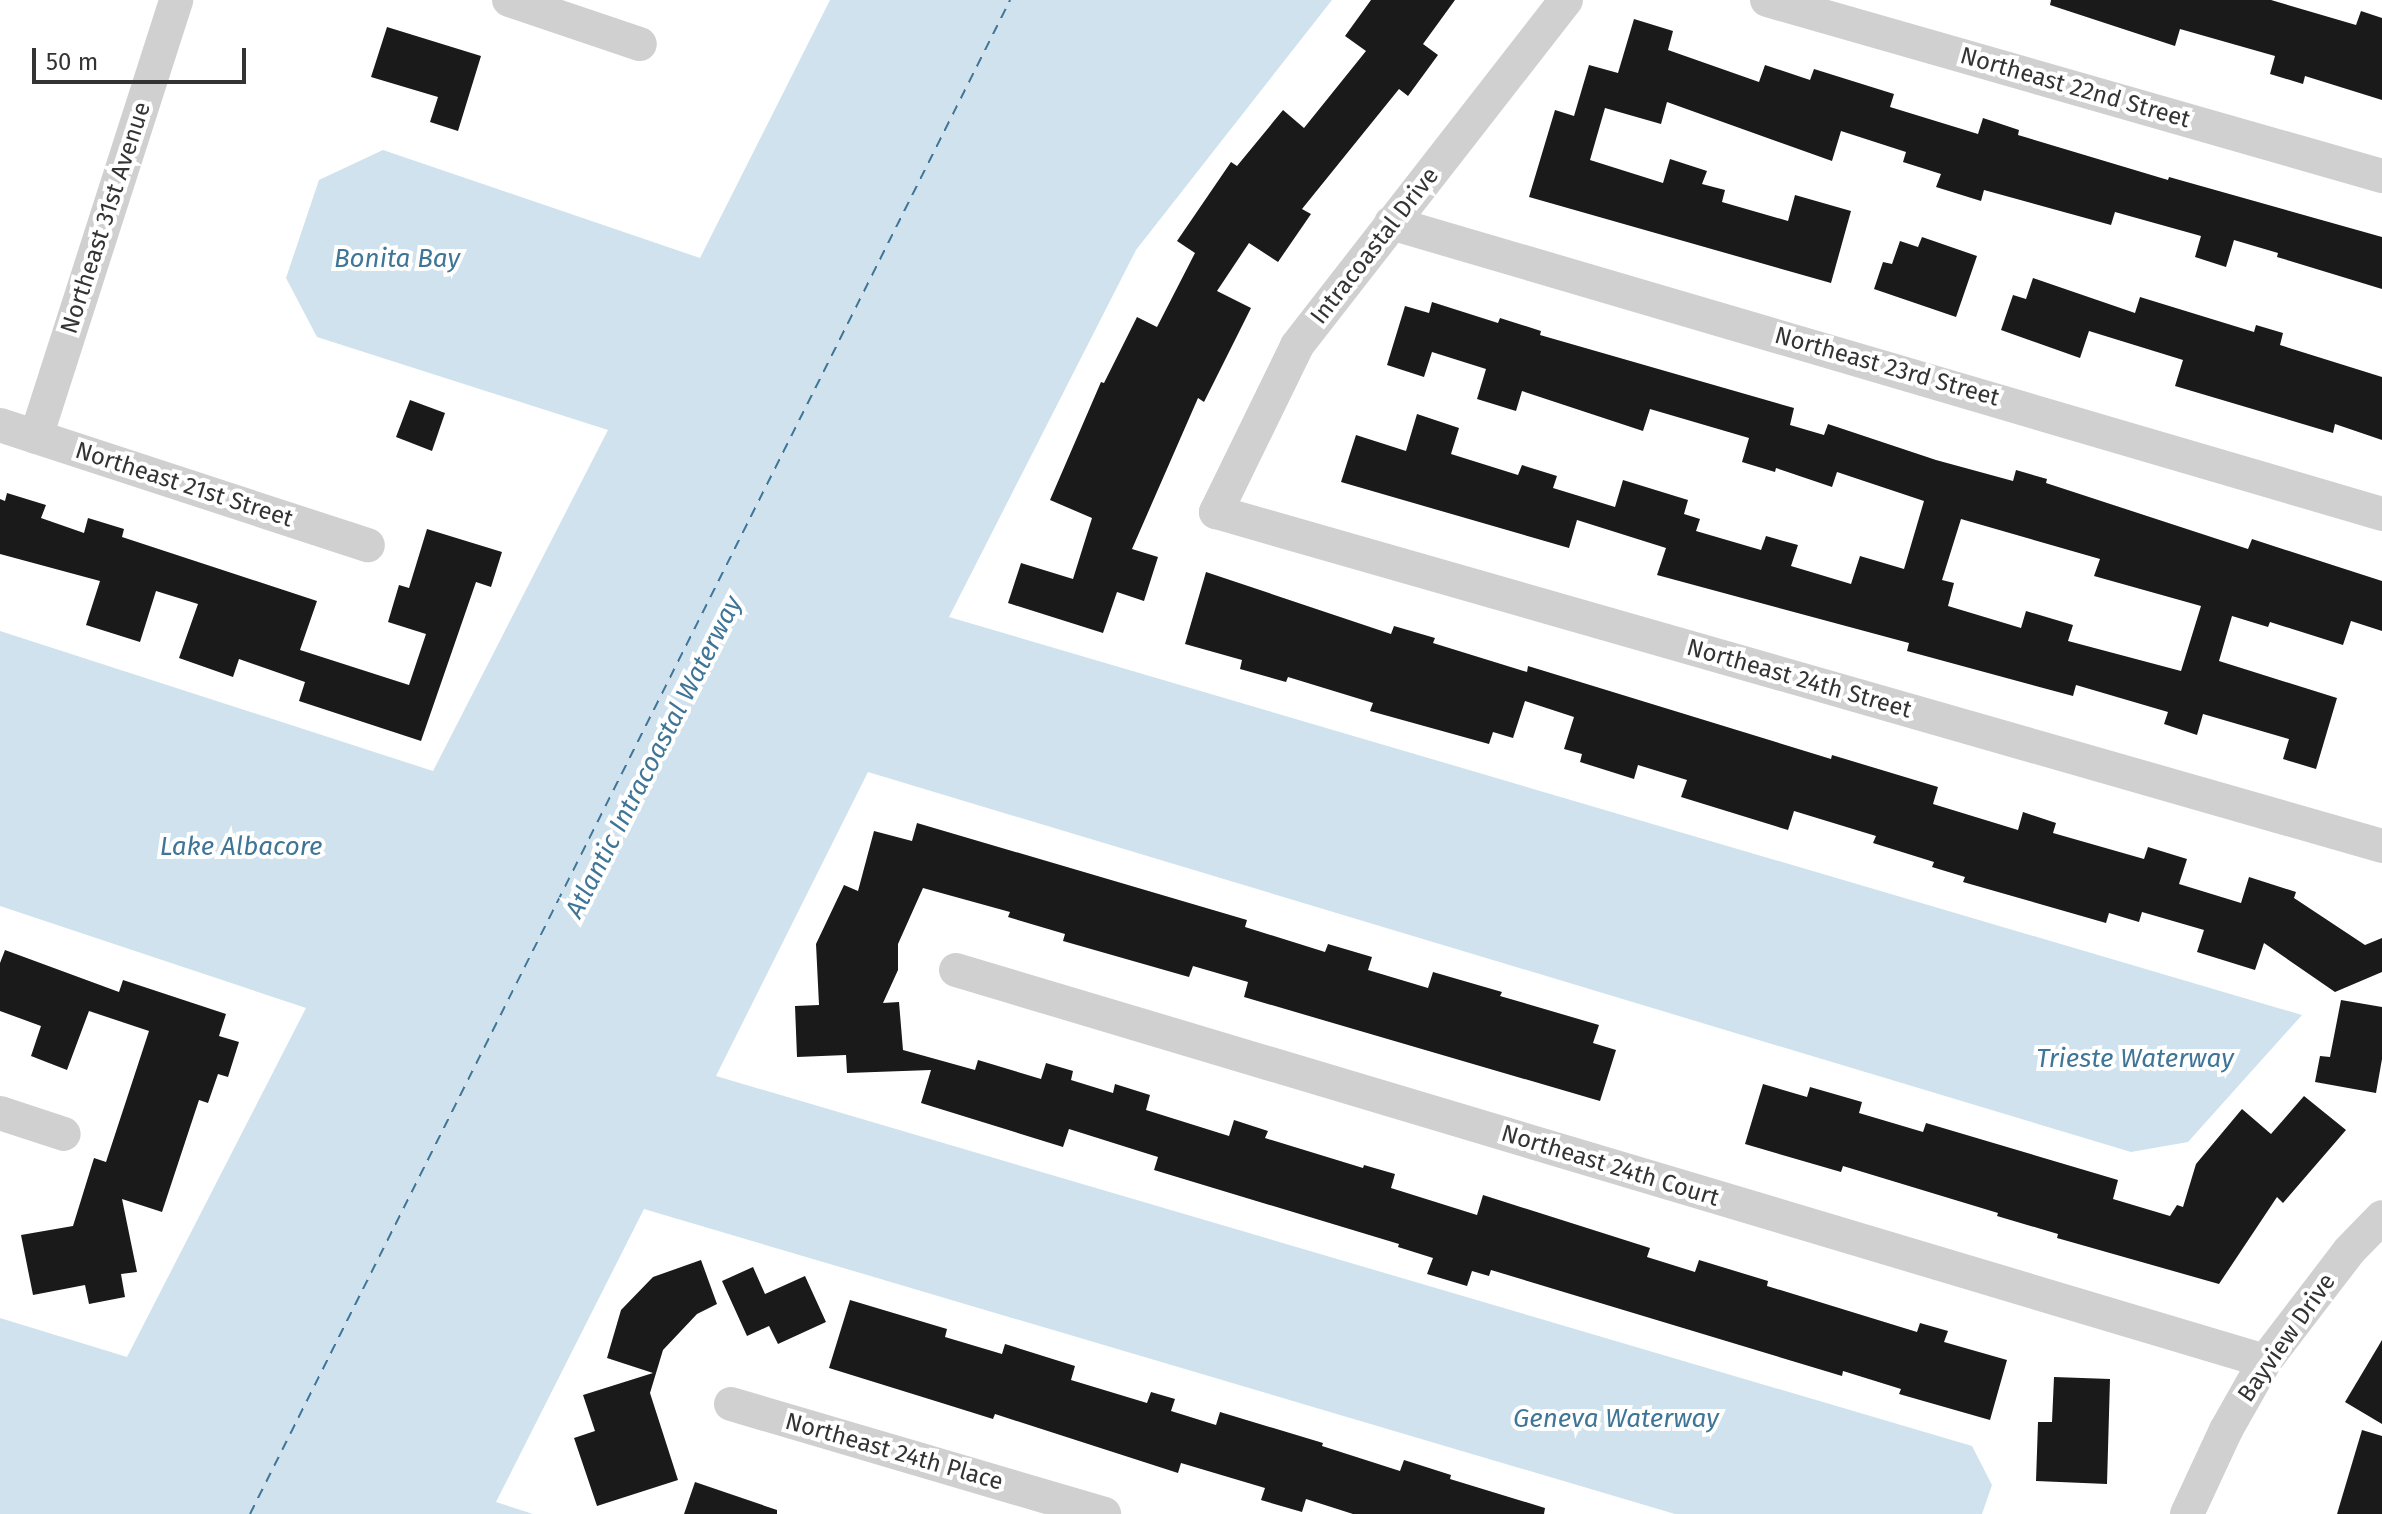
<!DOCTYPE html>
<style>
body{margin:0}
#map{position:relative;width:2382px;height:1514px;overflow:hidden;background:#fff;font-family:"Fira Sans",sans-serif}
div>[style]{position:absolute}
[style*='--x']{left:calc(var(--x)*1px);top:calc(var(--y)*1px);width:calc(var(--w)*1px);rotate:calc(var(--a)*1deg)}
.water>*{inset:0;background:#cfe2ee}
.ferry>*{height:2px;margin-top:-1px;transform-origin:0;background:repeating-linear-gradient(90deg,#3f7597 0 10px,transparent 0 18px)}
.building>*{inset:0;background:#1a1a1a}
.minor>*{height:34px;margin:-17px;padding:0 17px;transform-origin:17px;border-radius:17px;background:#d0d0d0}
span{translate:-50% -50%;white-space:nowrap;text-align:center;line-height:1.15;-webkit-text-stroke:8px #fff;paint-order:stroke}
.street-label{font-size:24px;color:#333}
.water-label{font-size:26px;color:#3f7597;font-style:italic}
.scale{position:absolute;left:32px;top:48px;width:214px;height:36px;box-sizing:border-box;border:4px solid #333;border-top:0;padding-left:10px;font-size:24px;line-height:28px;white-space:nowrap;color:#333;-webkit-text-stroke:6px #fff;paint-order:stroke}
</style>
<div id="map">
<div class="water">
<div style="clip-path:polygon(830px 0,1332px 0,1136px 250px,949px 617px,2302px 1015px,2188px 1142px,2131px 1152px,868px 772px,716px 1076px,1972px 1446px,1992px 1485px,1982px 1514px,1675px 1514px,644px 1209px,496px 1502px,533px 1514px,0 1514px,0 1318px,127px 1357px,306px 1008px,0 906px,0 631px,433px 771px,608px 430px,317px 337px,286px 278px,319px 180px,383px 150px,700px 258px)"></div>
</div>
<div class="ferry">
<div style="--x:250;--y:1514;--w:1694;--a:-63.34"></div>
</div>
<div class="building">
<div style="clip-path:polygon(1371px 0,1455px 0,1423px 44px,1438px 55px,1408px 96px,1399px 89px,1302px 209px,1311px 214px,1278px 262px,1249px 243px,1217px 291px,1251px 308px,1204px 402px,1198px 398px,1132px 549px,1158px 557px,1144px 601px,1117px 592px,1103px 633px,1008px 603px,1021px 563px,1073px 579px,1092px 518px,1050px 500px,1101px 382px,1104px 383px,1137px 317px,1157px 327px,1195px 253px,1177px 241px,1231px 162px,1237px 166px,1283px 110px,1304px 128px,1366px 51px,1345px 36px)"></div>
<div style="clip-path:polygon(2051px 0,2271px 0,2356px 25px,2361px 11px,2382px 18px,2382px 100px,2305px 76px,2303px 84px,2270px 74px,2275px 56px,2180px 29px,2175px 46px,2050px 5px)"></div>
<div style="clip-path:polygon(1634px 19px,1673px 31px,1668px 50px,1759px 82px,1765px 65px,1810px 80px,1814px 69px,1894px 94px,1890px 107px,1978px 134px,1983px 118px,2019px 130px,2018px 135px,2168px 180px,2169px 177px,2382px 237px,2382px 289px,2277px 257px,2278px 253px,2234px 240px,2226px 267px,2195px 257px,2201px 236px,2115px 212px,2111px 225px,1984px 190px,1981px 201px,1936px 187px,1941px 174px,1903px 162px,1906px 152px,1841px 131px,1832px 161px,1667px 102px,1661px 124px,1605px 108px,1590px 160px,1663px 183px,1670px 159px,1707px 171px,1702px 184px,1725px 190px,1722px 202px,1788px 221px,1795px 195px,1851px 211px,1831px 283px,1529px 197px,1555px 110px,1574px 116px,1589px 65px,1618px 73px)"></div>
<div style="clip-path:polygon(387px 27px,481px 56px,458px 131px,430px 122px,438px 97px,371px 77px)"></div>
<div style="clip-path:polygon(1922px 237px,1977px 256px,1956px 317px,1874px 289px,1883px 262px,1892px 264px,1900px 241px,1918px 247px)"></div>
<div style="clip-path:polygon(2033px 278px,2135px 313px,2140px 297px,2254px 332px,2256px 325px,2283px 333px,2280px 345px,2382px 377px,2382px 440px,2335px 424px,2333px 433px,2175px 386px,2183px 360px,2089px 331px,2080px 358px,2001px 330px,2013px 295px,2026px 299px)"></div>
<div style="clip-path:polygon(evenodd,1432px 302px,1498px 323px,1500px 318px,1541px 331px,1540px 335px,1794px 408px,1790px 425px,1824px 435px,1828px 424px,1936px 460px,2013px 481px,2016px 470px,2047px 479px,2046px 483px,2248px 549px,2252px 539px,2382px 581px,2382px 631px,2351px 621px,2343px 645px,2270px 622px,2268px 627px,2232px 616px,2219px 661px,2337px 698px,2316px 769px,2283px 759px,2289px 739px,2203px 714px,2197px 735px,2164px 724px,2168px 712px,2076px 685px,2073px 696px,1907px 651px,1909px 643px,1657px 575px,1666px 548px,1577px 520px,1569px 548px,1341px 482px,1356px 435px,1406px 451px,1417px 414px,1459px 428px,1451px 454px,1518px 475px,1522px 465px,1557px 476px,1553px 488px,1615px 507px,1623px 480px,1688px 500px,1684px 514px,1700px 519px,1696px 531px,1761px 550px,1766px 536px,1798px 545px,1791px 566px,1851px 584px,1860px 556px,1904px 569px,1924px 501px,1837px 472px,1832px 487px,1776px 468px,1775px 472px,1742px 462px,1749px 438px,1650px 409px,1643px 431px,1522px 391px,1516px 411px,1477px 399px,1486px 369px,1432px 352px,1424px 377px,1387px 365px,1405px 306px,1429px 313px,1432px 302px,1961px 519px,2100px 559px,2094px 576px,2201px 606px,2181px 671px,2068px 641px,2073px 625px,2026px 611px,2021px 628px,1948px 606px,1954px 583px,1942px 580px,1961px 519px)"></div>
<div style="clip-path:polygon(410px 400px,445px 413px,432px 451px,396px 437px)"></div>
<div style="clip-path:polygon(7px 493px,46px 505px,41px 518px,84px 533px,88px 518px,124px 529px,122px 537px,317px 601px,300px 650px,409px 685px,426px 634px,388px 622px,399px 585px,409px 588px,427px 529px,502px 552px,491px 587px,476px 582px,421px 741px,299px 701px,305px 682px,239px 659px,233px 677px,179px 658px,198px 604px,156px 591px,140px 642px,86px 625px,100px 581px,0 554px,0 499px,5px 501px)"></div>
<div style="clip-path:polygon(1206px 572px,1391px 634px,1394px 626px,1435px 638px,1433px 643px,1527px 672px,1528px 666px,1831px 759px,1832px 755px,1938px 787px,1933px 804px,2018px 830px,2023px 812px,2056px 823px,2053px 833px,2144px 859px,2148px 847px,2187px 859px,2179px 884px,2241px 903px,2249px 877px,2296px 892px,2294px 898px,2365px 945px,2382px 938px,2382px 972px,2335px 992px,2264px 943px,2255px 970px,2197px 952px,2204px 930px,2142px 912px,2139px 922px,2109px 913px,2106px 923px,1963px 882px,1965px 877px,1932px 867px,1934px 862px,1873px 843px,1876px 836px,1794px 811px,1788px 830px,1681px 797px,1687px 780px,1638px 765px,1634px 779px,1580px 762px,1582px 754px,1564px 749px,1574px 717px,1525px 701px,1513px 738px,1493px 732px,1489px 744px,1370px 711px,1373px 703px,1288px 677px,1286px 682px,1240px 669px,1242px 660px,1185px 644px)"></div>
<div style="clip-path:polygon(917px 823px,1247px 920px,1245px 927px,1325px 952px,1328px 944px,1372px 957px,1368px 970px,1428px 988px,1433px 972px,1502px 992px,1500px 996px,1599px 1025px,1593px 1043px,1616px 1050px,1600px 1101px,1244px 997px,1248px 982px,1193px 966px,1189px 977px,1063px 941px,1065px 934px,1008px 917px,1010px 912px,923px 888px,898px 944px,898px 970px,883px 1003px,899px 1002px,903px 1050px,975px 1070px,978px 1060px,1041px 1079px,1046px 1063px,1073px 1071px,1071px 1080px,1113px 1093px,1115px 1084px,1150px 1095px,1146px 1110px,1229px 1136px,1234px 1120px,1268px 1131px,1265px 1138px,1363px 1168px,1364px 1165px,1395px 1174px,1391px 1188px,1477px 1215px,1483px 1195px,1650px 1248px,1647px 1257px,1695px 1272px,1699px 1260px,1768px 1281px,1767px 1286px,1917px 1332px,1920px 1323px,1948px 1331px,1944px 1342px,2007px 1360px,1990px 1420px,1899px 1394px,1901px 1389px,1843px 1371px,1842px 1376px,1491px 1270px,1489px 1276px,1472px 1271px,1467px 1286px,1427px 1274px,1433px 1258px,1398px 1247px,1399px 1244px,1154px 1170px,1158px 1157px,1069px 1129px,1063px 1147px,921px 1103px,931px 1070px,847px 1073px,846px 1055px,797px 1057px,795px 1006px,819px 1005px,816px 944px,844px 885px,858px 891px,874px 831px,912px 841px)"></div>
<div style="clip-path:polygon(5px 950px,119px 992px,123px 980px,226px 1014px,219px 1036px,239px 1042px,228px 1077px,218px 1074px,208px 1103px,199px 1100px,162px 1212px,122px 1199px,137px 1272px,121px 1274px,125px 1297px,89px 1304px,85px 1285px,33px 1295px,21px 1235px,73px 1226px,94px 1158px,106px 1162px,149px 1031px,89px 1011px,67px 1070px,31px 1056px,41px 1026px,0 1011px,0 963px)"></div>
<div style="clip-path:polygon(2341px 1000px,2382px 1007px,2382px 1059px,2376px 1093px,2315px 1082px,2320px 1056px,2330px 1057px)"></div>
<div style="clip-path:polygon(1763px 1084px,1807px 1097px,1810px 1087px,1862px 1102px,1859px 1113px,1923px 1132px,1926px 1123px,2118px 1180px,2113px 1199px,2170px 1216px,2177px 1205px,2183px 1207px,2196px 1164px,2242px 1109px,2271px 1134px,2304px 1096px,2346px 1130px,2283px 1203px,2277px 1197px,2219px 1284px,2057px 1238px,2058px 1234px,1997px 1216px,1998px 1213px,1843px 1166px,1841px 1172px,1745px 1144px)"></div>
<div style="clip-path:polygon(701px 1260px,717px 1304px,697px 1314px,663px 1350px,650px 1393px,678px 1480px,597px 1506px,574px 1438px,595px 1431px,583px 1395px,653px 1373px,607px 1358px,621px 1310px,653px 1277px)"></div>
<div style="clip-path:polygon(753px 1267px,765px 1294px,805px 1276px,826px 1322px,778px 1344px,769px 1326px,747px 1336px,722px 1281px)"></div>
<div style="clip-path:polygon(850px 1300px,947px 1329px,945px 1337px,1002px 1354px,1005px 1344px,1075px 1366px,1071px 1380px,1147px 1403px,1151px 1392px,1175px 1399px,1171px 1411px,1216px 1425px,1220px 1412px,1323px 1443px,1322px 1446px,1400px 1471px,1404px 1460px,1451px 1475px,1450px 1479px,1545px 1508px,1544px 1514px,1353px 1514px,1306px 1499px,1302px 1512px,1261px 1500px,1265px 1488px,1181px 1463px,1178px 1473px,995px 1414px,993px 1419px,945px 1404px,829px 1368px)"></div>
<div style="clip-path:polygon(2382px 1340px,2382px 1424px,2345px 1402px)"></div>
<div style="clip-path:polygon(2054px 1377px,2110px 1379px,2107px 1484px,2036px 1481px,2038px 1422px,2052px 1422px)"></div>
<div style="clip-path:polygon(2362px 1430px,2382px 1436px,2382px 1514px,2337px 1514px)"></div>
<div style="clip-path:polygon(695px 1482px,777px 1510px,777px 1514px,684px 1514px)"></div>
</div>
<div class="minor">
<div style="--x:509;--y:0;--w:138;--a:18.6"></div>
<div style="--x:1566;--y:0;--w:438;--a:127.9"></div>
<div style="--x:1297;--y:346;--w:185;--a:116"></div>
<div style="--x:1216;--y:512;--w:1213;--a:15.98"></div>
<div style="--x:1767;--y:0;--w:640;--a:15.97"></div>
<div style="--x:1391;--y:223;--w:1033;--a:16.36"></div>
<div style="--x:0;--y:425;--w:387;--a:18.1"></div>
<div style="--x:36;--y:437;--w:459;--a:-72.2"></div>
<div style="--x:956;--y:970;--w:1366;--a:16.63"></div>
<div style="--x:0;--y:1113;--w:67;--a:18.2"></div>
<div style="--x:731;--y:1404;--w:389;--a:16.4"></div>
<div style="--x:2187;--y:1514;--w:93;--a:-65.1"></div>
<div style="--x:2226;--y:1430;--w:79;--a:-60.5"></div>
<div style="--x:2265;--y:1361;--w:138;--a:-52.6"></div>
<div style="--x:2349;--y:1251;--w:47;--a:-45.9"></div>
</div>
<div class="street-label">
<span style="left:2075px;top:88px;rotate:16deg">Northeast 22nd Street</span>
<span style="left:106px;top:218px;rotate:-72deg">Northeast 31st Avenue</span>
<span style="left:1375px;top:246px;rotate:-52deg">Intracoastal Drive</span>
<span style="left:1887px;top:367px;rotate:16deg">Northeast 23rd Street</span>
<span style="left:184px;top:485px;rotate:18deg">Northeast 21st Street</span>
<span style="left:1799px;top:679px;rotate:16deg">Northeast 24th Street</span>
<span style="left:1610px;top:1166px;rotate:17deg">Northeast 24th Court</span>
<span style="left:2287px;top:1338px;rotate:-55deg">Bayview Drive</span>
<span style="left:894px;top:1452px;rotate:16deg">Northeast 24th Place</span>
</div>
<div class="water-label">
<span style="left:397px;top:259px">Bonita Bay</span>
<span style="left:654px;top:757px;rotate:-63deg">Atlantic Intracoastal Waterway</span>
<span style="left:241px;top:847px">Lake Albacore</span>
<span style="left:2135px;top:1059px">Trieste Waterway</span>
<span style="left:1616px;top:1419px">Geneva Waterway</span>
</div>
<div class="scale">50 m</div>
</div>
